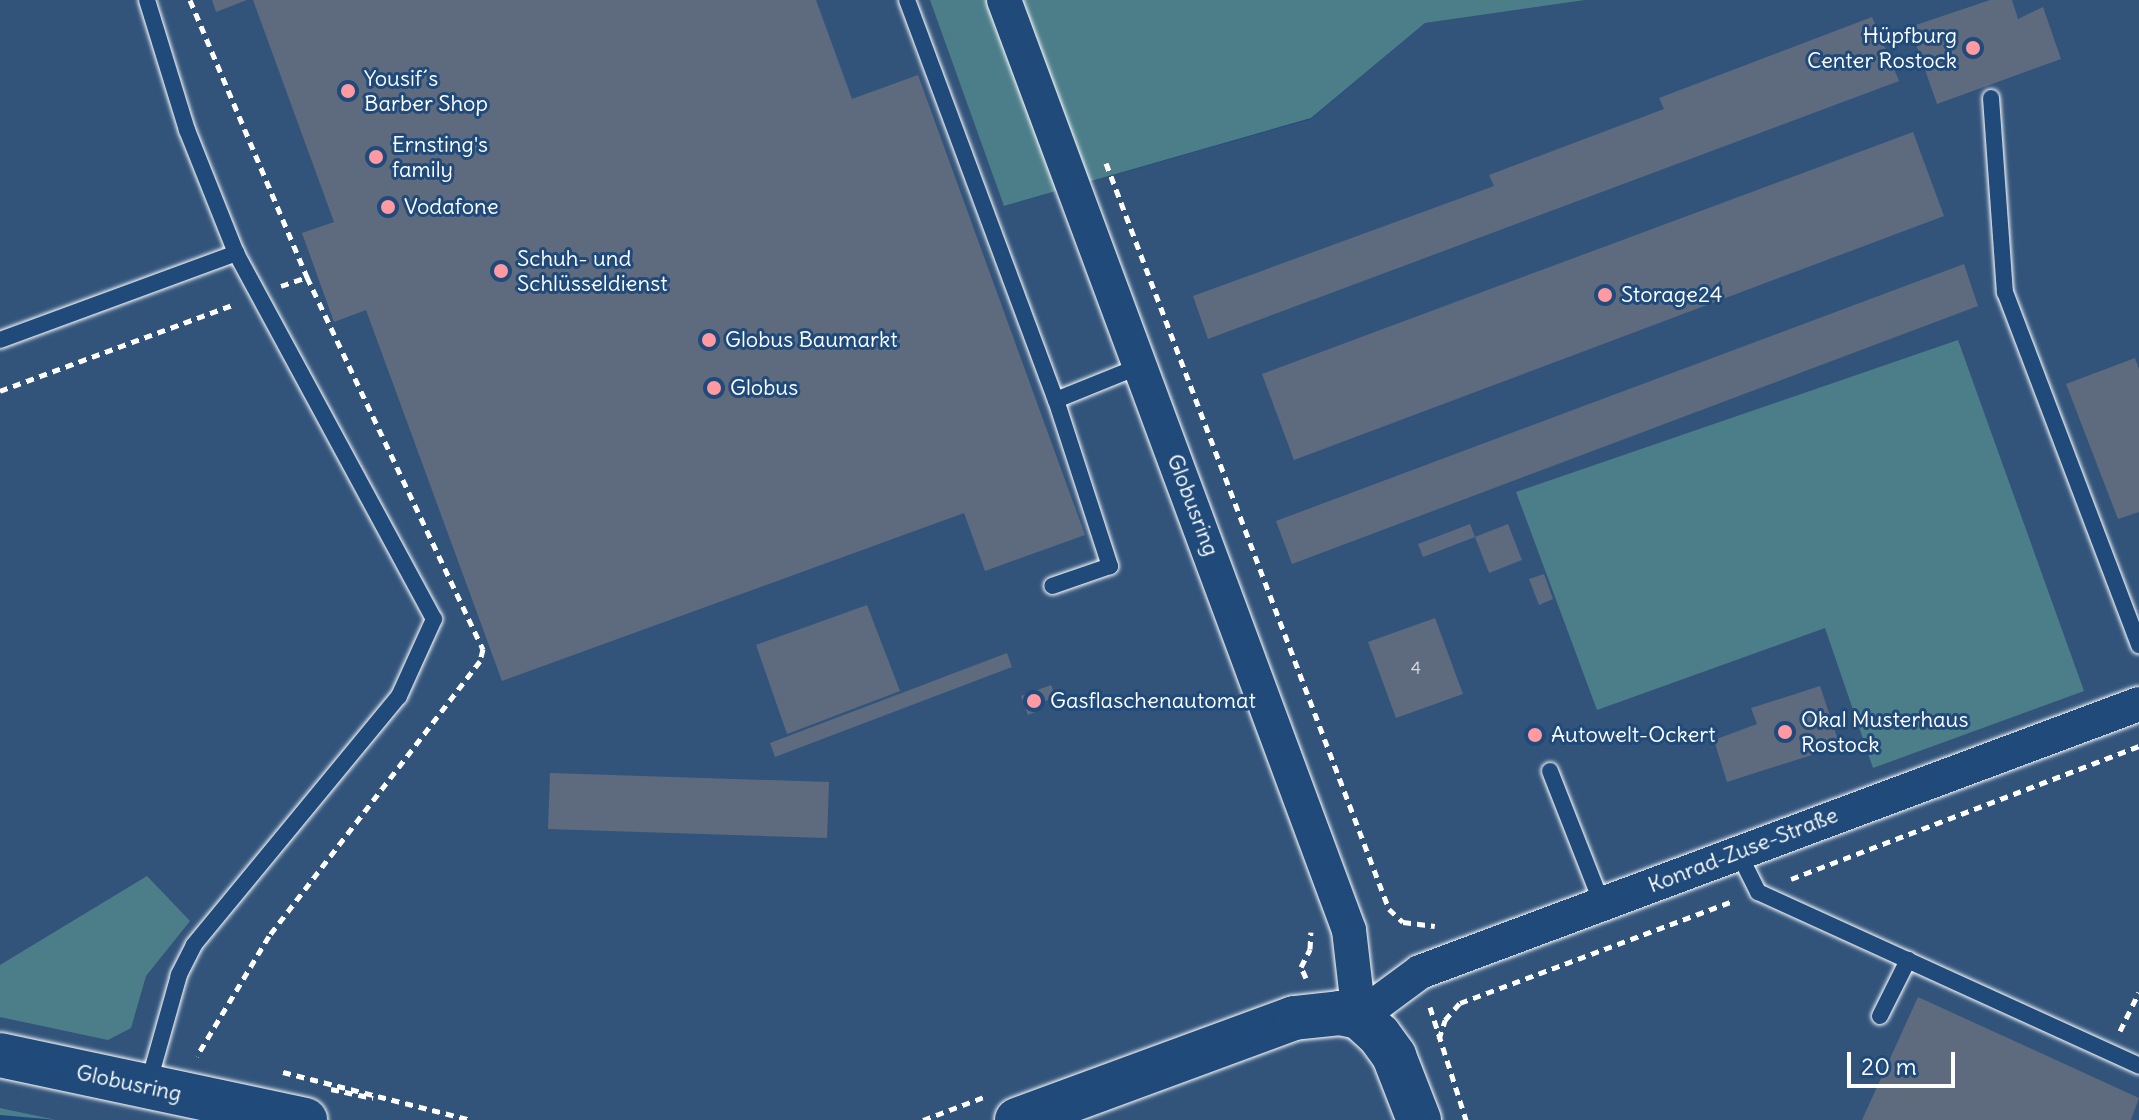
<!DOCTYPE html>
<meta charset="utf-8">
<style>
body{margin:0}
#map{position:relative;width:2139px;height:1120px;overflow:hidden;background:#1f4a7a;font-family:Delius,sans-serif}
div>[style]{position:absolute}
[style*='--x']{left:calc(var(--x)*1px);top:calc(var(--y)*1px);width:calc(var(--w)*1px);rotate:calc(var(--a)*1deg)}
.built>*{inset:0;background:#32547b}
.green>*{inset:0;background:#4c7e8a}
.building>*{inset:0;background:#5e6b7e}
.path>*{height:5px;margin-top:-2.5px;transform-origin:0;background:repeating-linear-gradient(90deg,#fff 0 8px,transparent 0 14px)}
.roads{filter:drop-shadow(0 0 2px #fff) drop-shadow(0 0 2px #fff)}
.lane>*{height:16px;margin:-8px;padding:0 8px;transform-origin:8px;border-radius:8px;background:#1f4a7a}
.street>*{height:34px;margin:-17px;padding:0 17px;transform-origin:17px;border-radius:17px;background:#1f4a7a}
.secondary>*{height:44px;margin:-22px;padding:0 22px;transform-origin:22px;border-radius:22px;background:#1f4a7a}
.dots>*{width:22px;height:22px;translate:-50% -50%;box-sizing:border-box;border:4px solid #1f4a7a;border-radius:50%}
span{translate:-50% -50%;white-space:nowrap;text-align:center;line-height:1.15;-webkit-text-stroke:6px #1f4a7a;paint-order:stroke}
.number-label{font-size:18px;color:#d7dadf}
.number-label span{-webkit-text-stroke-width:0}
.poi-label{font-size:22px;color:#fff}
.right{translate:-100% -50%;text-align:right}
.left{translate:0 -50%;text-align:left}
.street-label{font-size:22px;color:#fff}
.scale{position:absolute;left:1847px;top:1052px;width:108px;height:36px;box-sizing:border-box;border:4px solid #fff;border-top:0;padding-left:10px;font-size:24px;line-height:28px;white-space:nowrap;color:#fff;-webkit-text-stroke:6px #1f4a7a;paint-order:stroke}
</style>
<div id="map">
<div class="built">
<div style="clip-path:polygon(0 0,930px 0,1005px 206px,1311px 119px,1425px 23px,1586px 0,2139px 0,2139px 1120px,57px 1120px,0 1108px)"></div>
</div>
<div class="green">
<div style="clip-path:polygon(930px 0,1585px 0,1425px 23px,1311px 118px,1004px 206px)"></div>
<div style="clip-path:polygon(1958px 340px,2084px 691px,1873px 768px,1825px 628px,1597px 710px,1516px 492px)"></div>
<div style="clip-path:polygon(147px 876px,190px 921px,146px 976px,131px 1028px,108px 1040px,0 1017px,0 965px)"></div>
<div style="clip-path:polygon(0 1108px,57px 1120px,0 1115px)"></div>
</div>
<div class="building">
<div style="clip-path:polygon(212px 0,247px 0,216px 12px)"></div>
<div style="clip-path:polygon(253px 0,816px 0,852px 99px,918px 75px,1085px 535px,985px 571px,964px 513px,502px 681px,366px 310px,334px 322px,302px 233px,334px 222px)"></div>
<div style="clip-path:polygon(1990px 0,2012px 0,2018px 19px,2043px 7px,2061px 59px,1937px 104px,1910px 27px)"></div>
<div style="clip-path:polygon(1872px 17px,1899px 81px,1208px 339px,1193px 296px,1494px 186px,1489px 175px,1664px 109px,1659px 98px)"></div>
<div style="clip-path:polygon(1913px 132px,1944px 216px,1294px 460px,1262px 374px)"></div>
<div style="clip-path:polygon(1964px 264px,1978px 306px,1292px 564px,1276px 521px)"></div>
<div style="clip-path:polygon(2135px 358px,2139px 369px,2139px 512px,2118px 519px,2066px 384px)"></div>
<div style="clip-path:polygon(1470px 524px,1475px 537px,1423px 557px,1418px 544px)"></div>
<div style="clip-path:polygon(1508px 524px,1522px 560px,1489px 573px,1475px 537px)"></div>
<div style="clip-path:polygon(1544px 574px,1553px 599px,1539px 605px,1529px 579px)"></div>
<div style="clip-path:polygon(867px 605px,900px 691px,787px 734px,756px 645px)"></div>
<div style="clip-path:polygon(1435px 618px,1463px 694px,1396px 718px,1368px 642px)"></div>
<div style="clip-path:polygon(1007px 653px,1012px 667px,775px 757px,770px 743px)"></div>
<div style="clip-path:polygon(1051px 685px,1056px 697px,1035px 705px,1037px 711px,1028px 715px,1021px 696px)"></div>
<div style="clip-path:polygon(1820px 686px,1840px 746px,1727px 782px,1714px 740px,1757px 724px,1751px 708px)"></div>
<div style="clip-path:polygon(550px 773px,829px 782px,827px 838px,548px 829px)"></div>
<div style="clip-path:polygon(1918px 997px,2139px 1098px,2131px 1120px,1862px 1120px)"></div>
</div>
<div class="path">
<div style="--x:190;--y:0;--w:301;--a:67.1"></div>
<div style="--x:307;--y:277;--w:412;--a:64.7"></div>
<div style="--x:483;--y:649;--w:12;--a:104"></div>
<div style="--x:480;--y:661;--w:347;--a:127.5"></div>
<div style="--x:269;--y:936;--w:140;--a:121"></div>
<div style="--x:1106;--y:163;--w:798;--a:69.23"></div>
<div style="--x:1389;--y:909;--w:19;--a:43"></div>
<div style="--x:1403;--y:922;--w:32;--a:7"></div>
<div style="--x:281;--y:286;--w:28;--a:-19"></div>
<div style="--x:0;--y:391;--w:251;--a:-20.3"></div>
<div style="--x:1791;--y:879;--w:373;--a:-20.9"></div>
<div style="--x:1306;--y:978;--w:12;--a:-114"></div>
<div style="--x:1301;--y:967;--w:20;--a:-63"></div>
<div style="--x:1310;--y:949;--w:17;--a:-87"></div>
<div style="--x:1430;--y:1007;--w:119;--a:72.3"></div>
<div style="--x:2120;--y:1031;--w:43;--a:-64"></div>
<div style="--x:1439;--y:1039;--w:20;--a:-72"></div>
<div style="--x:1445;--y:1020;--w:23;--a:-49"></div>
<div style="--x:1460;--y:1003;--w:291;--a:-20.5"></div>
<div style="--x:283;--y:1072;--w:195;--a:14.3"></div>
<div style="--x:331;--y:1089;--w:43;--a:12.1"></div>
<div style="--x:923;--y:1120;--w:65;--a:-20.7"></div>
</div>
<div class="roads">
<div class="lane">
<div style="--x:147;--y:0;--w:136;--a:72.9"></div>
<div style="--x:187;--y:130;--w:132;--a:68.3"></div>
<div style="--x:236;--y:253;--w:416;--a:61.6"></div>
<div style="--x:434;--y:619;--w:85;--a:114.4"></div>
<div style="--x:399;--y:696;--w:323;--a:129.5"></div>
<div style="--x:194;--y:945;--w:34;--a:117"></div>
<div style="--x:179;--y:975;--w:114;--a:105.7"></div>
<div style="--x:907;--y:0;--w:427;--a:69.6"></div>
<div style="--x:1056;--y:400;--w:175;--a:72"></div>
<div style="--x:1110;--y:566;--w:61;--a:161"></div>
<div style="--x:1991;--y:98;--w:195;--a:85.9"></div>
<div style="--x:2005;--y:292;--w:378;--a:69.2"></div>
<div style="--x:0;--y:340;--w:252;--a:-20.2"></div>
<div style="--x:1056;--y:400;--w:91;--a:-22"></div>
<div style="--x:1550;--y:771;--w:143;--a:68.6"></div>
<div style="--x:1738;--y:852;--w:45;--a:63.4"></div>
<div style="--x:1758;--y:892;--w:419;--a:24.5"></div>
<div style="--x:1880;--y:1016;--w:63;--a:-63.4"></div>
</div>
<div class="street">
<div style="--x:1004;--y:0;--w:992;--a:69.65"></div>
<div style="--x:1349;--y:930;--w:88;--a:83.4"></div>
<div style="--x:1359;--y:1017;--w:76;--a:-36.4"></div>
<div style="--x:1420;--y:972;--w:767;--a:-20.44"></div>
</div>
<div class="secondary">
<div style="--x:0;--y:1055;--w:312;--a:12"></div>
<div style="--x:1017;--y:1120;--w:295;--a:-20.2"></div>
<div style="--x:1294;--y:1018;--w:46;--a:-6.2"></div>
<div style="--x:1340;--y:1013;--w:19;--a:12"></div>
<div style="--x:1359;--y:1017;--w:27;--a:42"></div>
<div style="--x:1379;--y:1035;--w:26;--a:54"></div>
<div style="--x:1394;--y:1056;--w:69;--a:68.7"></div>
</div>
</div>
<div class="dots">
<div style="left:1973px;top:48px;background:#ff9aa2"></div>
<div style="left:348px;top:91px;background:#ff9aa2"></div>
<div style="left:376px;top:157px;background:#ff9aa2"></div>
<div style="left:388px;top:207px;background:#ff9aa2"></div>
<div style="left:501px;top:271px;background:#ff9aa2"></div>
<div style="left:1605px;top:295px;background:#ff9aa2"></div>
<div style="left:709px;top:340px;background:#ff9aa2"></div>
<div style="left:714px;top:388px;background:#ff9aa2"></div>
<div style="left:1034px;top:701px;background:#ff9aa2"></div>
<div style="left:1785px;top:732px;background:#ff9aa2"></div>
<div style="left:1535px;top:735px;background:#ff9aa2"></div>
</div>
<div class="number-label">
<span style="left:1416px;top:668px">4</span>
</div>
<div class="poi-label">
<span class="right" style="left:1957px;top:48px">Hüpfburg<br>Center Rostock</span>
<span class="left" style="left:364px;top:91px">Yousif´s<br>Barber Shop</span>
<span class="left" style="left:392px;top:157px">Ernsting's<br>family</span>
<span class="left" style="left:404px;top:207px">Vodafone</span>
<span class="left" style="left:517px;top:271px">Schuh- und<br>Schlüsseldienst</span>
<span class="left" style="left:1621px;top:295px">Storage24</span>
<span class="left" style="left:725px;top:340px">Globus Baumarkt</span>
<span class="left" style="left:730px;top:388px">Globus</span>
<span class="left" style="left:1050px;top:701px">Gasflaschenautomat</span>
<span class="left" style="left:1801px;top:732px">Okal Musterhaus<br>Rostock</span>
<span class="left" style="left:1551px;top:735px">Autowelt-Ockert</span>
</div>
<div class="street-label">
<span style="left:1193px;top:505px;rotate:69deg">Globusring</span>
<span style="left:1743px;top:850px;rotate:-21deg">Konrad-Zuse-Straße</span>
<span style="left:129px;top:1083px;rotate:12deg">Globusring</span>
</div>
<div class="scale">20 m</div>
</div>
